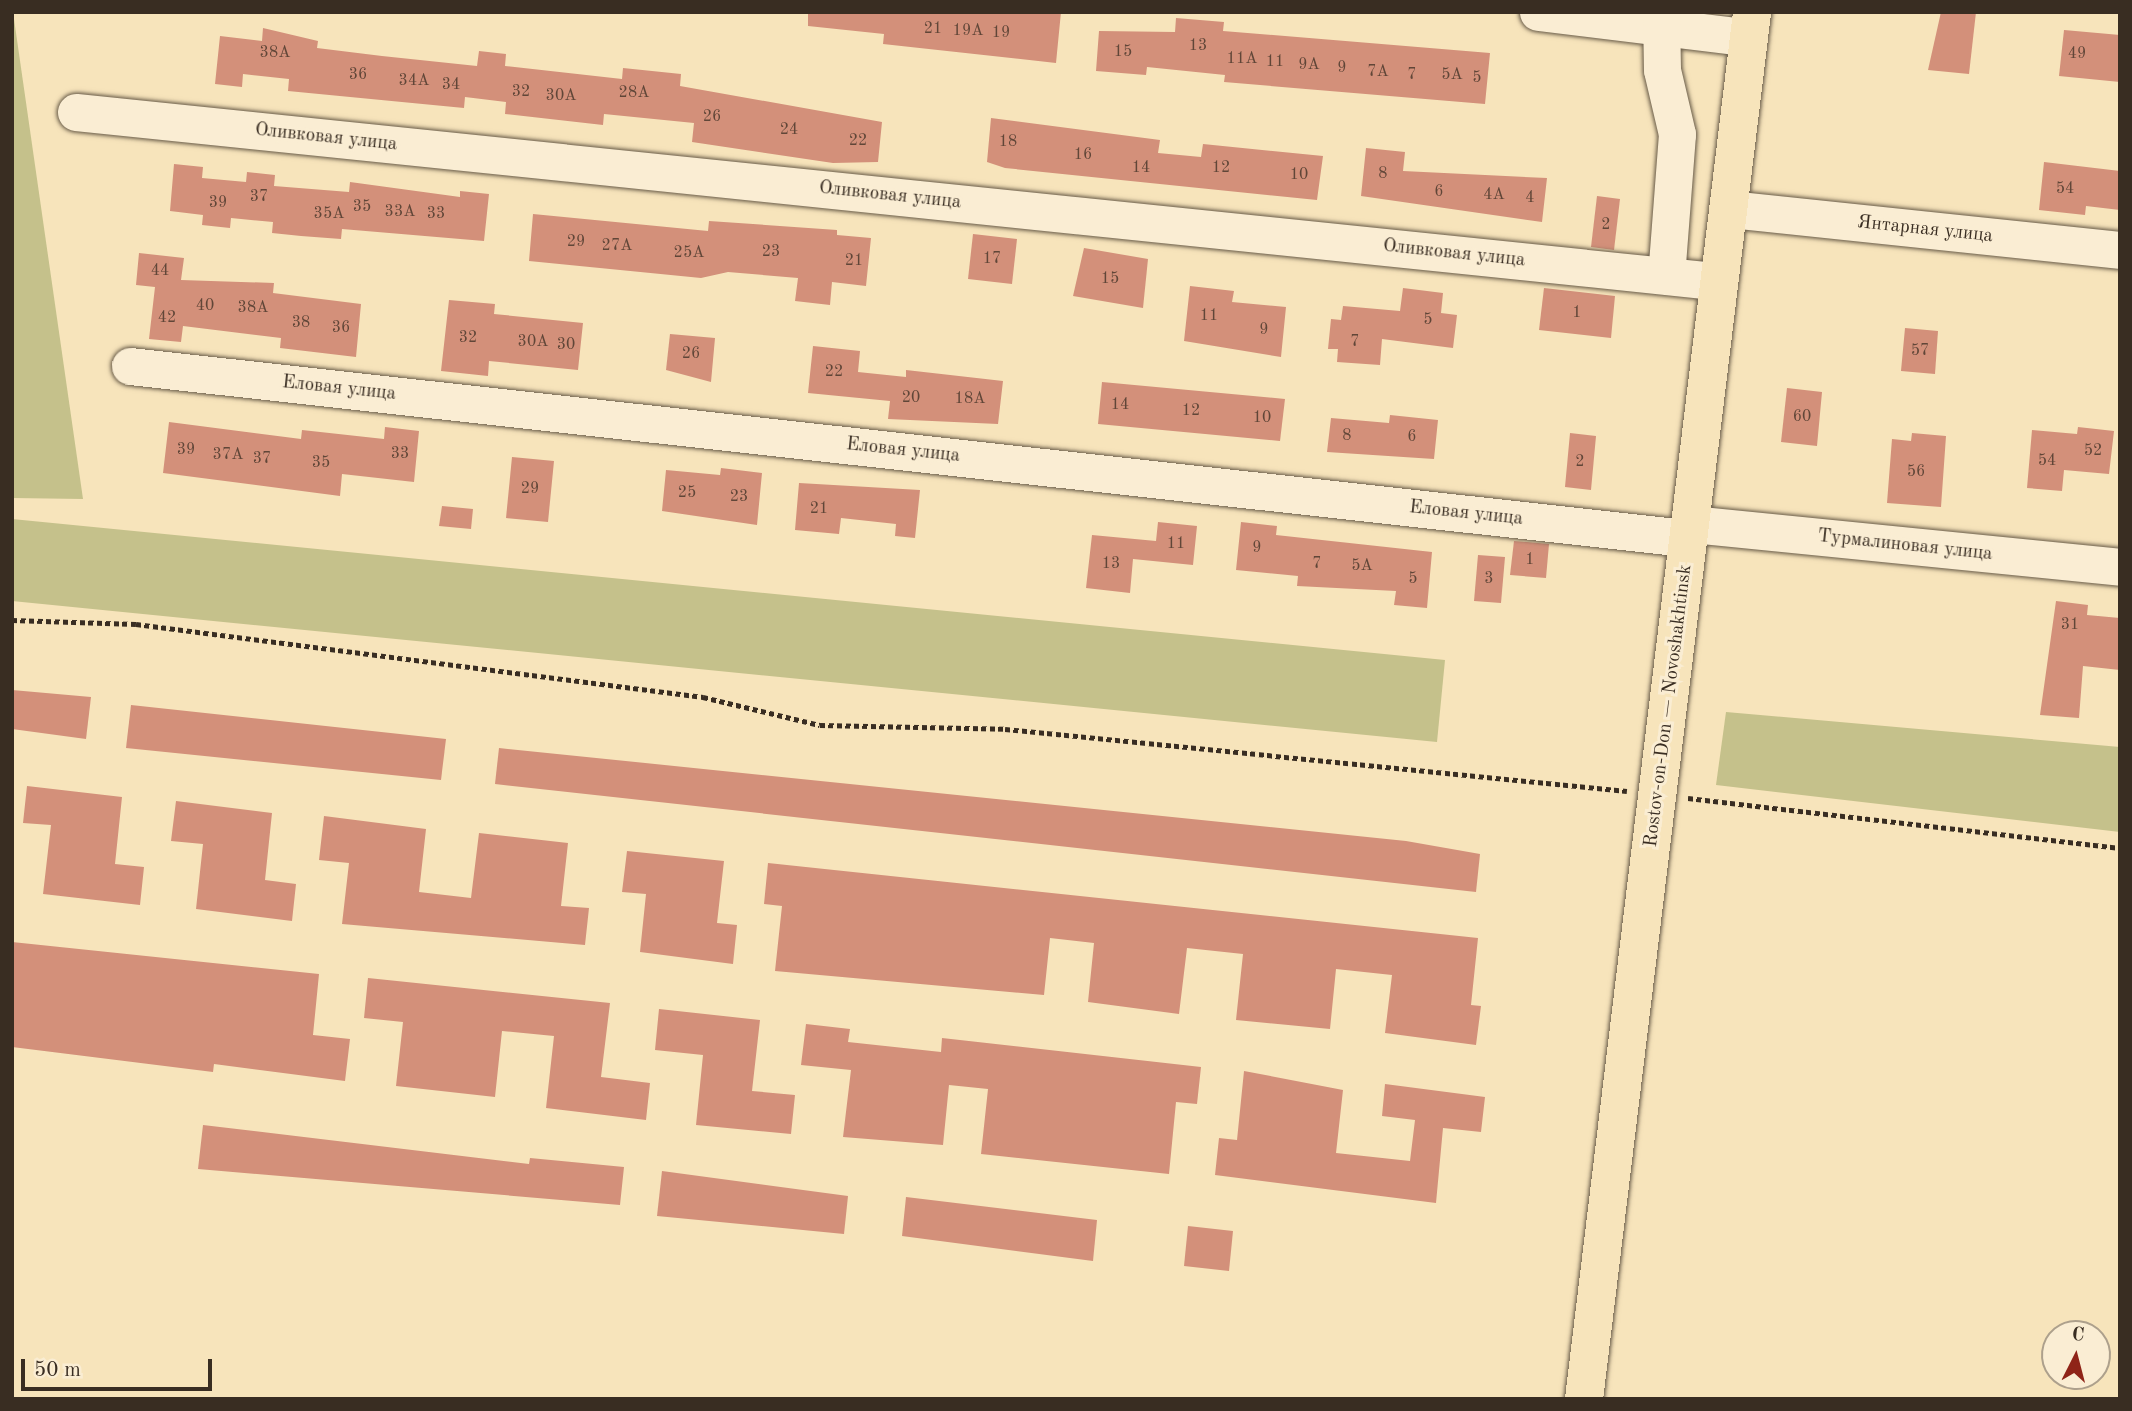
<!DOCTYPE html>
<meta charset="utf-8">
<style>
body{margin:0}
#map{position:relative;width:2132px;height:1411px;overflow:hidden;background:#f7e4bb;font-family:"Old Standard TT",serif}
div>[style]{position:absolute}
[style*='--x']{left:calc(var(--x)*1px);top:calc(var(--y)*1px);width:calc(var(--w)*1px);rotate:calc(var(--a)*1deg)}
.green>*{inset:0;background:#c5c18b}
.building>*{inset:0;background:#d3907a}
.path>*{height:4.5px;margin-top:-2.25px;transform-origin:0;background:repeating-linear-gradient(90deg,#392d22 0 5px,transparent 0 8.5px)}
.roads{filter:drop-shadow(0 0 2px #685b48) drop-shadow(0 0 2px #685b48)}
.minor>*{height:37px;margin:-18.5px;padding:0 18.5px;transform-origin:18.5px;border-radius:18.5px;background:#faedd3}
.major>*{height:38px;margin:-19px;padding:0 19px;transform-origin:19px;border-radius:19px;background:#f7e4bb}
span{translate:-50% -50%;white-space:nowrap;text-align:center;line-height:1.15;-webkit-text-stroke:6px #faedd3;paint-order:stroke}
.number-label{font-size:16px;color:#604638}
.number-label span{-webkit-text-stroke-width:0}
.street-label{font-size:19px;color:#392d22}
.frame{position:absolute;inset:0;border:14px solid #392d22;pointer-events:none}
.north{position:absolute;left:2041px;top:1320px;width:70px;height:70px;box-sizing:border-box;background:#faedd3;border:2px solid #ada08c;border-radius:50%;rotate:6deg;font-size:19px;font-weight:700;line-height:28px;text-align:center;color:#392d22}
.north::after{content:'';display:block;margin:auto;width:24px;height:32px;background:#8f2418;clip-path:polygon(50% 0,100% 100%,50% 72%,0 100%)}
.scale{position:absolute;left:21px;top:1359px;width:191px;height:32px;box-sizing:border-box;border:4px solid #392d22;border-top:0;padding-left:9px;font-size:21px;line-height:24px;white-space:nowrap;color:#392d22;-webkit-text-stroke:5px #faedd3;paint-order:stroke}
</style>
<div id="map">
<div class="green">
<div style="clip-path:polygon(12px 12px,13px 12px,83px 499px,12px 498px)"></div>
<div style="clip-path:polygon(12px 519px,1445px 660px,1437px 742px,12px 601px)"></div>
<div style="clip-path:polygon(1726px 712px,2120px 747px,2120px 832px,1716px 785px)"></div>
</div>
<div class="building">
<div style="clip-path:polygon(808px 12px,1061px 12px,1056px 63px,883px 44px,884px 34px,808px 26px)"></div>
<div style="clip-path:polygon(1941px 12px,1976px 12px,1969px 74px,1928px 70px)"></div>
<div style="clip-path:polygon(1176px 18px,1224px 22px,1223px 31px,1490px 53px,1485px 104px,1224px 82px,1225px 75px,1147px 67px,1146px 75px,1096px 71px,1099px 31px,1175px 32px)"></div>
<div style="clip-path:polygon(263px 28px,318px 41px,317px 48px,382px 56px,477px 66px,479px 51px,506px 54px,505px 66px,622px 79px,623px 68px,681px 74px,680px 86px,882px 122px,878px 162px,833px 163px,692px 142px,694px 123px,604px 114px,603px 125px,505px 114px,506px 102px,465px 97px,464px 108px,288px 91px,289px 79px,243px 74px,242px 87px,215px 84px,220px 36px,262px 41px)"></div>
<div style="clip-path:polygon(2064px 30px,2120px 35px,2120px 82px,2059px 76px)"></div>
<div style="clip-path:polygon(991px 118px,1160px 140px,1158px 153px,1201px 157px,1203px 144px,1323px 156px,1317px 200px,1005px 168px,987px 162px)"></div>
<div style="clip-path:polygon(1366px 148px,1405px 152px,1403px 171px,1547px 178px,1542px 222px,1361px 196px)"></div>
<div style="clip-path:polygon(2044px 162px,2120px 171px,2120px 210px,2086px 206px,2085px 215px,2039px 210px)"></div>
<div style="clip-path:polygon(174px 164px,203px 167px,202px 178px,246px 182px,247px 172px,275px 175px,274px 186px,349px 192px,350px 182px,460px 197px,460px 191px,489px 194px,484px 241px,342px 229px,341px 239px,301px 236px,272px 233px,273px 222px,231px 218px,230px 228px,202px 225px,203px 215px,170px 211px)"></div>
<div style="clip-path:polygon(1597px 196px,1620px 199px,1614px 250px,1591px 247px)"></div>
<div style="clip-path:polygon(533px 214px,708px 231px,709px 221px,837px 230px,837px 235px,871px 238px,866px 286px,832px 282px,830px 305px,795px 301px,798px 278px,728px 272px,701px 278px,529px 261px)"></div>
<div style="clip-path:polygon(973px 234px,1017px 239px,1012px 284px,968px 279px)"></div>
<div style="clip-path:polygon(1084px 248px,1148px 259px,1143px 308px,1073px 296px)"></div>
<div style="clip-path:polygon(139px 253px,184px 258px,181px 280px,274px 283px,273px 293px,361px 304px,356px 357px,280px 348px,281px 338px,183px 326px,181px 342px,149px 339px,155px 287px,136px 285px)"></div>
<div style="clip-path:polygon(1190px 286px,1234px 291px,1232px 302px,1286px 307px,1281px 357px,1184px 341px)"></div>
<div style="clip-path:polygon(1403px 288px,1443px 293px,1441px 313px,1457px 315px,1453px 348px,1382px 339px,1380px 365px,1337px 362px,1338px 349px,1328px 349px,1331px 319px,1341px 320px,1343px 306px,1400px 311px)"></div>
<div style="clip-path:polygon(1544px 288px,1615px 296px,1611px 338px,1539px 330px)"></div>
<div style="clip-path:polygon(449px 300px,495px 304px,494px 314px,583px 323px,578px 370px,489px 361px,488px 376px,441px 371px)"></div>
<div style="clip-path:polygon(1905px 328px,1938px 331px,1935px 374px,1901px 371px)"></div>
<div style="clip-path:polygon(670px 334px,715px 338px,711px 382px,666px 370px)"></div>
<div style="clip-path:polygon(813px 346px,860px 351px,858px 372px,906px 377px,906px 370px,1003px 381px,998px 424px,888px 419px,890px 401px,808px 393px)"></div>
<div style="clip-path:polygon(1102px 382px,1285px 399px,1280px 441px,1098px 424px)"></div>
<div style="clip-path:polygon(1787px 388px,1822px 392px,1817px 446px,1781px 442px)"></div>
<div style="clip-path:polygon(1390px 415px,1438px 420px,1434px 459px,1327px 452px,1331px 418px,1389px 423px)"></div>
<div style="clip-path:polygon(169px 422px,301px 439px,302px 430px,384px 439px,385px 427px,419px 431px,414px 482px,342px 474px,340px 496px,163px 473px)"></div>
<div style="clip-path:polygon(2078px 427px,2114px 431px,2109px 474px,2064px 470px,2062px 491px,2027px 488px,2032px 430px,2077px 434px)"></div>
<div style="clip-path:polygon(1570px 433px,1596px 436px,1591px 490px,1565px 487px)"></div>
<div style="clip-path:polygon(1912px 433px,1946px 436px,1941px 507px,1887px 503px,1892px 439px,1911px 441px)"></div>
<div style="clip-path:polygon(512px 457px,554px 461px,548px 522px,506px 518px)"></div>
<div style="clip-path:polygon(721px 468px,762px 473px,757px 525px,662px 511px,666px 470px,720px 475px)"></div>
<div style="clip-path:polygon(799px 483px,920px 490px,915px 538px,895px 536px,896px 524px,841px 518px,839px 534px,795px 530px)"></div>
<div style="clip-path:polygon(442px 506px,473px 509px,471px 529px,439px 526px)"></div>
<div style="clip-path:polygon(1158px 522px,1197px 526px,1193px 565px,1133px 559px,1130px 593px,1086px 588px,1092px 535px,1156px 541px)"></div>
<div style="clip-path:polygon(1241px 522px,1277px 526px,1276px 535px,1432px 552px,1427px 608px,1394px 605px,1396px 591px,1297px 586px,1298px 576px,1236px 570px)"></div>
<div style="clip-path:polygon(1514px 541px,1549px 544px,1546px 578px,1510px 575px)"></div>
<div style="clip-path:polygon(1478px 555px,1505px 557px,1501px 603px,1474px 601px)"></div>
<div style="clip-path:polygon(2056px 601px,2088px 605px,2087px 615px,2120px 618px,2120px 670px,2083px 666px,2079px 718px,2040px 715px)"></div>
<div style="clip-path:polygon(12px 690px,91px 697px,86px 739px,12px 729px)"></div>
<div style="clip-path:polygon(131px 705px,446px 739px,441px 780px,126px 748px)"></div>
<div style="clip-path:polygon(499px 748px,1406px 841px,1480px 854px,1476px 892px,495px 784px)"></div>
<div style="clip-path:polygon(27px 786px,122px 797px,115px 864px,144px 867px,140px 905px,43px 894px,51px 825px,23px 823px)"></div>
<div style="clip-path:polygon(176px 801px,272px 813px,265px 880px,296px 884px,292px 921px,196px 909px,203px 844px,171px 841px)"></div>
<div style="clip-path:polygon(324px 816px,426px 829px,419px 892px,471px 898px,479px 833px,568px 843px,561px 906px,589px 908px,585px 945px,342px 924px,349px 863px,319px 860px)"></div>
<div style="clip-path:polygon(627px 851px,724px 861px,717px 923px,737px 925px,733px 964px,640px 952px,646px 894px,622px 892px)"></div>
<div style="clip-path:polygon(768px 863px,1478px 938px,1471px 1005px,1481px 1006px,1476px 1045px,1385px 1033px,1392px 975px,1336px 969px,1330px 1029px,1236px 1020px,1243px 954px,1187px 948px,1179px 1014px,1088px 1002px,1094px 943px,1050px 938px,1044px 995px,775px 971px,782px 906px,764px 904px)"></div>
<div style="clip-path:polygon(12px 942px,319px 974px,313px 1035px,350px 1039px,345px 1081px,214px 1064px,213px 1072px,12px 1047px)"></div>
<div style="clip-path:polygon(368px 978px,610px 1003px,601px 1077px,650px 1083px,646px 1120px,546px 1108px,554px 1036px,502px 1031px,495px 1097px,396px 1086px,403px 1022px,364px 1018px)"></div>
<div style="clip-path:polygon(659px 1009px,760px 1020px,752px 1091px,795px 1095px,791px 1134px,696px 1125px,703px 1055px,655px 1050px)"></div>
<div style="clip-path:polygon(806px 1024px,850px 1029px,848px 1042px,941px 1052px,942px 1038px,1201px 1067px,1197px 1104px,1176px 1102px,1169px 1174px,981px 1154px,988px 1089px,949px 1085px,943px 1145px,843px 1137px,851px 1070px,801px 1065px)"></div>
<div style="clip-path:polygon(1244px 1071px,1343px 1090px,1336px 1153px,1410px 1161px,1415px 1120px,1382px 1116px,1385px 1084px,1485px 1097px,1481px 1132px,1443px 1128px,1436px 1203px,1215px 1175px,1219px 1138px,1237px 1140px)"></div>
<div style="clip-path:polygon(203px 1125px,529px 1164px,530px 1158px,624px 1167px,620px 1205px,198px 1169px)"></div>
<div style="clip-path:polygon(662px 1171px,848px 1196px,844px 1234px,657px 1216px)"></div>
<div style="clip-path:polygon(906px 1197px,1097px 1220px,1093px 1261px,902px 1236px)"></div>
<div style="clip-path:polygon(1188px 1226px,1233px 1231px,1229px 1271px,1184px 1266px)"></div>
</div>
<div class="path">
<div style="--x:12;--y:620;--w:124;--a:1.8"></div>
<div style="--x:136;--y:624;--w:572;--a:7.34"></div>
<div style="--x:703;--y:697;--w:120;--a:13.5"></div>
<div style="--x:820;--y:725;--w:185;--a:1.2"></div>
<div style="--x:1005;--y:729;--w:625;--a:5.69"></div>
<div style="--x:1688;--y:798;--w:435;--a:6.6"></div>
</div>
<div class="roads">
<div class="minor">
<div style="--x:1538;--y:12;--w:198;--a:6.9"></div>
<div style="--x:1661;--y:12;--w:58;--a:89"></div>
<div style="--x:1662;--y:70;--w:66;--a:76.8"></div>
<div style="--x:1677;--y:134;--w:142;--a:94.4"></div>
<div style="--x:76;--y:112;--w:1637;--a:5.89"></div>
<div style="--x:1730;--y:209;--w:392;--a:6"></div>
<div style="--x:130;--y:366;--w:1555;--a:6.31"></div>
<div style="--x:1691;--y:524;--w:431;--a:5.7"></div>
</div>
<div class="major">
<div style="--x:1584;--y:1399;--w:1397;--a:-83.09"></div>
</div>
</div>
<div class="number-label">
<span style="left:933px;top:29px">21</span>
<span style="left:968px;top:31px">19А</span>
<span style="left:1001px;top:33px">19</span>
<span style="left:1198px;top:46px">13</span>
<span style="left:1123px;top:52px">15</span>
<span style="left:275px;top:53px">38А</span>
<span style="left:2077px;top:54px">49</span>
<span style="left:1242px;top:59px">11А</span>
<span style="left:1275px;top:62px">11</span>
<span style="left:1309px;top:65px">9А</span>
<span style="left:1342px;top:68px">9</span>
<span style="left:1378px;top:72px">7А</span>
<span style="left:358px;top:75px">36</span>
<span style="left:1412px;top:75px">7</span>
<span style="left:1452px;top:75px">5А</span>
<span style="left:1477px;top:78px">5</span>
<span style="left:414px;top:81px">34А</span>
<span style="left:451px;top:85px">34</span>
<span style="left:521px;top:92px">32</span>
<span style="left:634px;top:93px">28А</span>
<span style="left:561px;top:96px">30А</span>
<span style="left:712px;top:117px">26</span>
<span style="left:789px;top:130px">24</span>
<span style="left:858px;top:141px">22</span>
<span style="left:1008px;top:142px">18</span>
<span style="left:1083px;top:155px">16</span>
<span style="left:1141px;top:168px">14</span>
<span style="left:1221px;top:168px">12</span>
<span style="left:1383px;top:174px">8</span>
<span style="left:1299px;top:175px">10</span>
<span style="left:2065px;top:189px">54</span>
<span style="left:1439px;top:192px">6</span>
<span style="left:1494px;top:195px">4А</span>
<span style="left:259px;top:197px">37</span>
<span style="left:1530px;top:198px">4</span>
<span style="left:218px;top:203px">39</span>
<span style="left:362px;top:207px">35</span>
<span style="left:400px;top:212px">33А</span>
<span style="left:329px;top:214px">35А</span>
<span style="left:436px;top:214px">33</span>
<span style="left:1606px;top:225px">2</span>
<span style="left:576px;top:242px">29</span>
<span style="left:617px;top:246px">27А</span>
<span style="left:771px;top:252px">23</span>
<span style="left:689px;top:253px">25А</span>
<span style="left:992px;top:259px">17</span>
<span style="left:854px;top:261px">21</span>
<span style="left:160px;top:271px">44</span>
<span style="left:1110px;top:279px">15</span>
<span style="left:205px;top:306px">40</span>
<span style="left:253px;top:308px">38А</span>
<span style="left:1577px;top:313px">1</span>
<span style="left:1209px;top:316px">11</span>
<span style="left:167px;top:318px">42</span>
<span style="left:1428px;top:320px">5</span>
<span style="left:301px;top:323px">38</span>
<span style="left:341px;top:328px">36</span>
<span style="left:1264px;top:330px">9</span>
<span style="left:468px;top:338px">32</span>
<span style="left:533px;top:342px">30А</span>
<span style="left:1355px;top:342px">7</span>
<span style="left:566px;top:345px">30</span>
<span style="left:1920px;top:351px">57</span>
<span style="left:691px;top:354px">26</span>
<span style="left:834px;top:372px">22</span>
<span style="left:911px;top:398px">20</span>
<span style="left:970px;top:399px">18А</span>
<span style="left:1120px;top:405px">14</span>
<span style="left:1191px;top:411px">12</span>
<span style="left:1802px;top:417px">60</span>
<span style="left:1262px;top:418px">10</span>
<span style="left:1347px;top:436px">8</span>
<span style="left:1412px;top:437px">6</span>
<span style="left:186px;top:450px">39</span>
<span style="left:2093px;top:451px">52</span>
<span style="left:400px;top:454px">33</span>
<span style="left:228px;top:455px">37А</span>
<span style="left:262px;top:459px">37</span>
<span style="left:2047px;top:461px">54</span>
<span style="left:1580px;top:462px">2</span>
<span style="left:321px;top:463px">35</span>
<span style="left:1916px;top:472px">56</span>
<span style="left:530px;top:489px">29</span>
<span style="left:687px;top:493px">25</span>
<span style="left:739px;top:497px">23</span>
<span style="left:819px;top:509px">21</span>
<span style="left:1176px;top:544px">11</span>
<span style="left:1257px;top:548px">9</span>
<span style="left:1530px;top:560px">1</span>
<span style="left:1111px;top:564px">13</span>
<span style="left:1317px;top:564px">7</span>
<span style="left:1362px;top:566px">5А</span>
<span style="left:1413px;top:579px">5</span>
<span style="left:1489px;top:579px">3</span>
<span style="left:2070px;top:625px">31</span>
</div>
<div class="street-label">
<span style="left:326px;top:138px;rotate:6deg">Оливковая улица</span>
<span style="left:890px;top:196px;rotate:6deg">Оливковая улица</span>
<span style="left:1925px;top:230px;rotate:6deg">Янтарная улица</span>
<span style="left:1454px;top:254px;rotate:6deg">Оливковая улица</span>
<span style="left:339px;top:389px;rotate:6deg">Еловая улица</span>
<span style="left:903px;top:451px;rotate:6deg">Еловая улица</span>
<span style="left:1466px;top:514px;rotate:6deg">Еловая улица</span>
<span style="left:1905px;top:546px;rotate:6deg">Турмалиновая улица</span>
<span style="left:1669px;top:706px;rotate:-83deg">Rostov-on-Don — Novoshakhtinsk</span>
</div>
<div class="frame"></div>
<div class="north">С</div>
<div class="scale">50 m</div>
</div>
